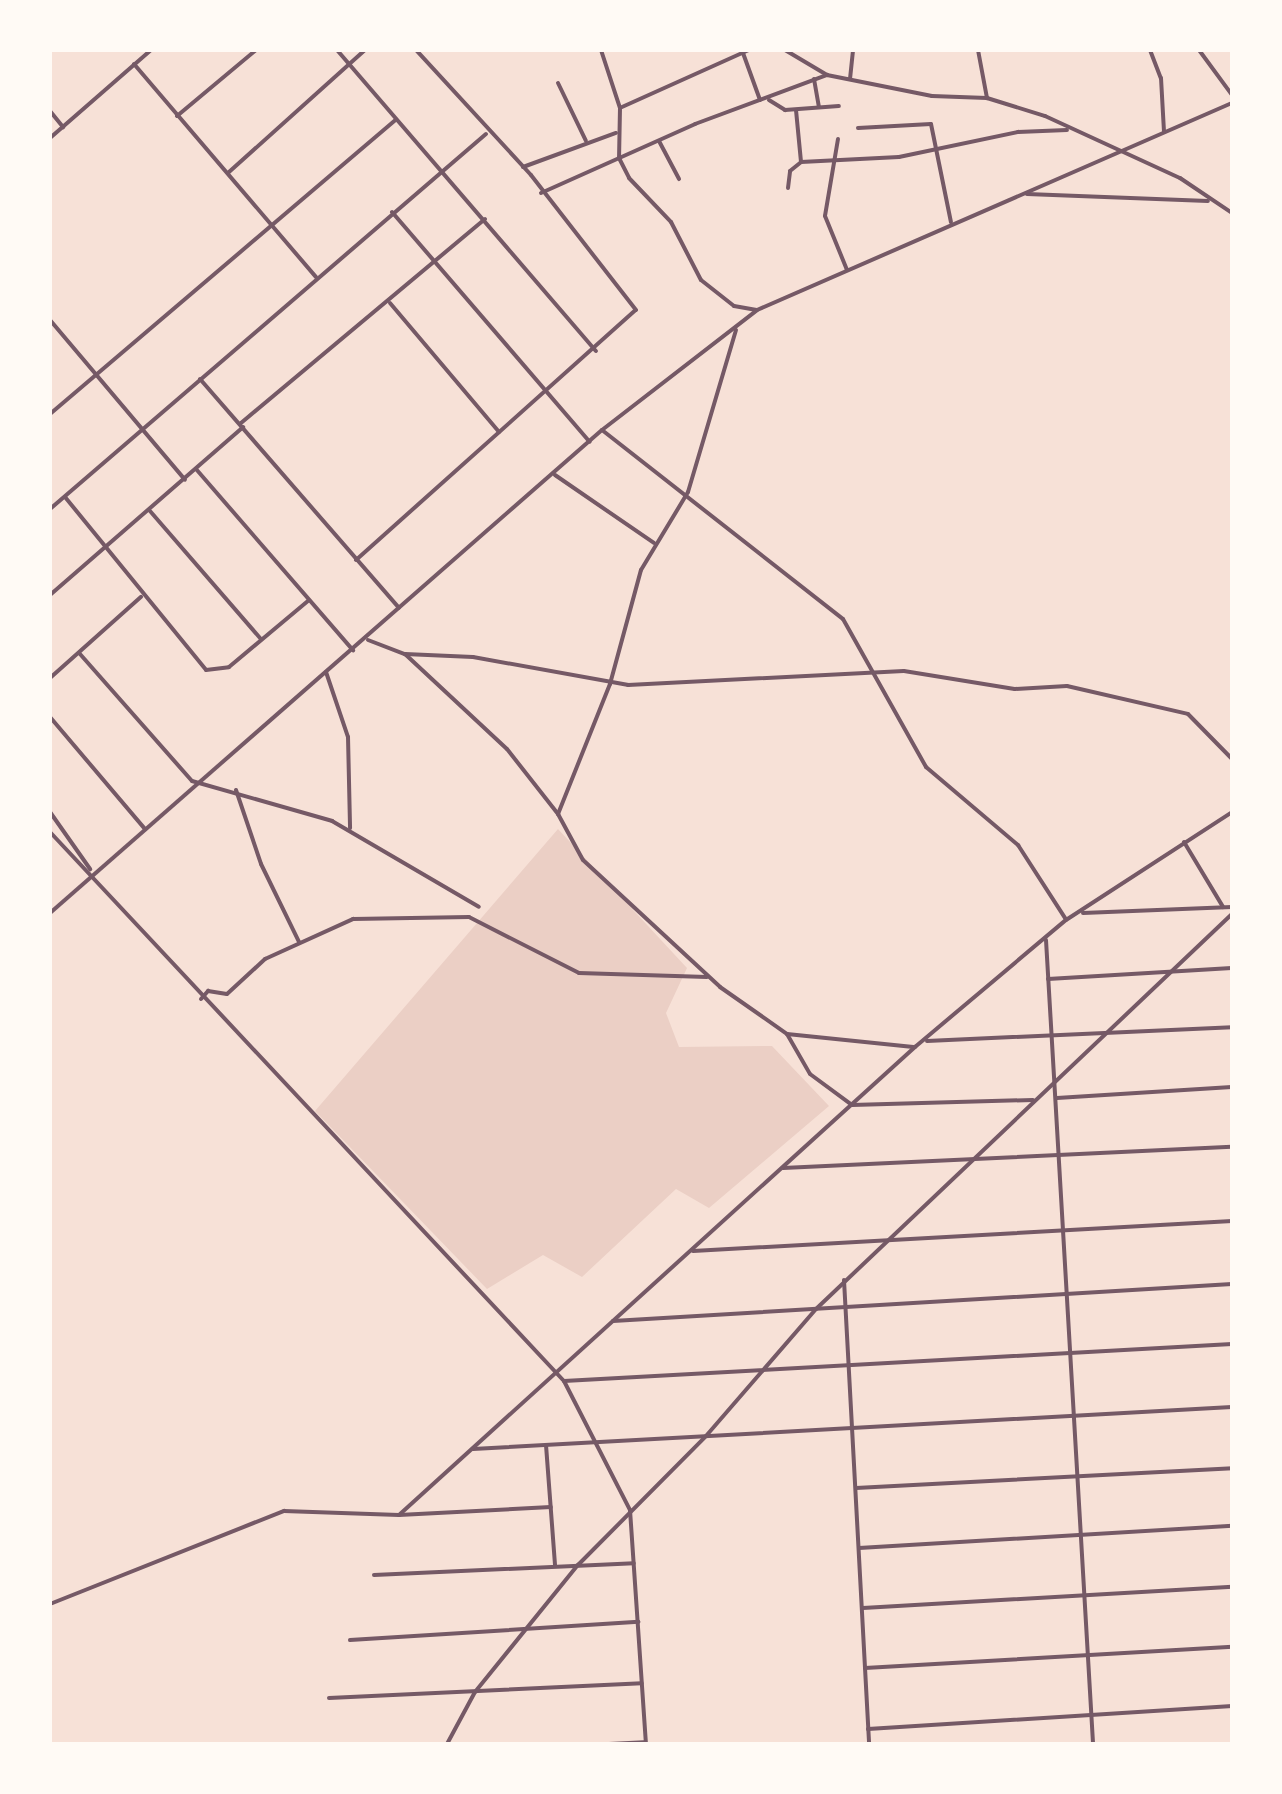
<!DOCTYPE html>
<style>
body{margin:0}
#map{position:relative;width:1282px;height:1794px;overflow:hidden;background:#f7e1d7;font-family:Karla,sans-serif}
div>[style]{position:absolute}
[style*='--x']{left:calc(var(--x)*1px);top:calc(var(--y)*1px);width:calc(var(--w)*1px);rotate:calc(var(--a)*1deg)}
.green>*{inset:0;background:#ebcfc5}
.minor>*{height:4px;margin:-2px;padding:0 2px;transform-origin:2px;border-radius:2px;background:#755966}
span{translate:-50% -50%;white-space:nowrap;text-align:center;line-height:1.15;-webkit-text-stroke:9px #fffaf5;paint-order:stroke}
.frame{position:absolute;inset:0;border:52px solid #fffaf5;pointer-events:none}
</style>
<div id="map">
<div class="green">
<div style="clip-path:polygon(558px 829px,687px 968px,666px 1013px,679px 1047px,772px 1046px,829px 1106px,709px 1208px,676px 1189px,582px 1277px,543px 1255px,487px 1289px,315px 1111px)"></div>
</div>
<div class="minor">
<div style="--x:337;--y:50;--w:397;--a:49.3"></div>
<div style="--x:601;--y:50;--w:61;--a:71.9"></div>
<div style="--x:620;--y:108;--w:50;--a:91.1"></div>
<div style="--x:619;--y:158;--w:22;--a:63"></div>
<div style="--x:629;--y:178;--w:61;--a:46.3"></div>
<div style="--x:671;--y:222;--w:65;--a:62.7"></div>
<div style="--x:701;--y:280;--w:42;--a:38.2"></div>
<div style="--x:734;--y:306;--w:23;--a:10"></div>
<div style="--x:785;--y:50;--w:49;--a:30.8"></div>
<div style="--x:827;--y:75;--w:107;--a:11.3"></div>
<div style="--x:932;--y:96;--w:55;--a:2.1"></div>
<div style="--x:987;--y:98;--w:61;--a:17.2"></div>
<div style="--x:1045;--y:116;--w:149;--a:24.7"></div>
<div style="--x:1180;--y:178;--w:63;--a:33.9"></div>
<div style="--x:978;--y:50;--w:49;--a:79.4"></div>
<div style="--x:1150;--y:50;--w:30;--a:69"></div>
<div style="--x:1161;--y:78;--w:54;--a:86.8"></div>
<div style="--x:1199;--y:50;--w:56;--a:53.7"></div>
<div style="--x:743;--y:53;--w:50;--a:70.1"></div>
<div style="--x:134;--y:64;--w:280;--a:49.5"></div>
<div style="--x:814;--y:79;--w:28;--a:80"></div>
<div style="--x:850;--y:79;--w:29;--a:-84"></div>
<div style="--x:558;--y:83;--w:64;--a:64.2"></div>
<div style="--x:769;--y:100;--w:19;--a:32"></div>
<div style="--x:785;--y:110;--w:54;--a:-4.2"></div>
<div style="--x:622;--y:107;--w:139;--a:-24.2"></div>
<div style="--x:796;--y:110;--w:52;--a:84.5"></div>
<div style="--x:50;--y:111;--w:21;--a:51"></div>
<div style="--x:177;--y:116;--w:103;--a:-39.9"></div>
<div style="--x:858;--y:128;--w:73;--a:-3.1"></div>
<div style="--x:931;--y:124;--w:100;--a:78.5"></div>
<div style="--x:50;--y:138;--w:134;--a:-41.1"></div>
<div style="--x:838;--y:139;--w:78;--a:99.6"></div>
<div style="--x:825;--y:216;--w:58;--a:67.8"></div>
<div style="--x:659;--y:141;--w:43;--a:62.2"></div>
<div style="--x:523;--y:167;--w:99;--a:-20.1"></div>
<div style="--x:229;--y:172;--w:183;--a:-41.9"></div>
<div style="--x:788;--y:188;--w:17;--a:-83"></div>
<div style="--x:790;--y:171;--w:14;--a:-39"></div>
<div style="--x:801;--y:162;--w:98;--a:-2.9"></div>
<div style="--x:899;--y:157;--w:122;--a:-11.9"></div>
<div style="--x:1018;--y:132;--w:49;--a:-2.3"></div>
<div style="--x:541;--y:193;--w:169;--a:-24.1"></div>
<div style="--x:695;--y:124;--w:141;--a:-20.4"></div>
<div style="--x:1027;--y:194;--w:181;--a:2.2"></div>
<div style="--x:392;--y:212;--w:303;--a:49.3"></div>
<div style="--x:390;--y:303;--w:169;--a:49.8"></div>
<div style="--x:50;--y:320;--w:209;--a:49.8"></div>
<div style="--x:200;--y:379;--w:303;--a:49"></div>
<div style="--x:50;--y:414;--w:454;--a:-40.4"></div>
<div style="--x:241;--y:423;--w:318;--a:-39.9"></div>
<div style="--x:602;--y:430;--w:306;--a:38.1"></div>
<div style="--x:843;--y:619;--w:170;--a:60.7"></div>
<div style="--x:926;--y:767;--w:121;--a:40.3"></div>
<div style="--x:1018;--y:845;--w:87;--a:57.2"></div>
<div style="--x:196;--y:469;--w:240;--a:49.1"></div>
<div style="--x:555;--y:475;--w:120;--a:34.5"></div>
<div style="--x:65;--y:497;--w:223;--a:50.8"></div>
<div style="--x:206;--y:670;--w:23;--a:-7"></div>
<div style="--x:229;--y:667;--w:104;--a:-39.9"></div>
<div style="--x:50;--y:509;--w:575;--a:-40.7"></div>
<div style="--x:150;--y:511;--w:169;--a:49.1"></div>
<div style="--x:356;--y:560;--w:375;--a:-41.8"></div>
<div style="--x:636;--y:310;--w:171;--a:-127.9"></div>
<div style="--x:531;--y:175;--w:170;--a:-132.6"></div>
<div style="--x:50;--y:595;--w:256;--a:-41"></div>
<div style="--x:368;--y:640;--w:40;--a:21"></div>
<div style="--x:405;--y:654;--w:68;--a:2.5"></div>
<div style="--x:473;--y:657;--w:158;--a:10.2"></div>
<div style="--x:628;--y:685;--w:276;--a:-2.9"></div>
<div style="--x:904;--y:671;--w:112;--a:9.2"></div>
<div style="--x:1015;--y:689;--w:52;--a:-3.3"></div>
<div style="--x:1067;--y:686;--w:124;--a:13"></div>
<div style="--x:1188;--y:714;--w:63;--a:45.6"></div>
<div style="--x:80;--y:654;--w:169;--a:48.6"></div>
<div style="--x:192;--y:781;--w:146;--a:15.9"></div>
<div style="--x:332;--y:821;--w:170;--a:30.3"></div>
<div style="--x:405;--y:654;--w:139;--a:43"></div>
<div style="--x:507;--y:749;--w:83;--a:51.9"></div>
<div style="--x:558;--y:814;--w:52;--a:61.5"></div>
<div style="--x:583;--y:860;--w:187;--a:42.8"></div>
<div style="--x:720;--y:987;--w:82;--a:35"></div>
<div style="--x:787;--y:1034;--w:127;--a:5.9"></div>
<div style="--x:326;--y:672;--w:69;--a:71.3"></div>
<div style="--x:348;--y:737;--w:91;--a:88.7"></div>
<div style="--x:50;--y:678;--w:122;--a:-41.7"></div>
<div style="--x:50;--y:717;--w:147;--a:49.7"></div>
<div style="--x:236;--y:790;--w:78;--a:71.3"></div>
<div style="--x:261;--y:864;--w:87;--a:64"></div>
<div style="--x:50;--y:812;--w:70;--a:54.9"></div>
<div style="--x:558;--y:814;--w:140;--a:-68.2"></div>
<div style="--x:610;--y:684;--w:118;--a:-74.8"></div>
<div style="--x:641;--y:570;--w:91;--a:-58.9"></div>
<div style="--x:688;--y:492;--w:169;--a:-73.5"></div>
<div style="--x:50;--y:832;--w:752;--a:46.89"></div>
<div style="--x:564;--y:1381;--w:145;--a:62.9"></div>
<div style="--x:630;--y:1510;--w:235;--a:86.1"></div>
<div style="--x:1184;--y:842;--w:76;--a:59"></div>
<div style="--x:50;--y:913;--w:733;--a:-41.19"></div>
<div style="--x:602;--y:430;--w:196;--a:-37.7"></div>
<div style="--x:757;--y:310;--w:518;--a:-23.55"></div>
<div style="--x:1083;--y:913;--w:149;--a:-2.3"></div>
<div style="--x:1046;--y:940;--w:805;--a:86.65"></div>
<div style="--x:1048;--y:979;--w:184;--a:-3.4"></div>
<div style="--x:201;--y:999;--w:11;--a:-49"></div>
<div style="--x:208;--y:991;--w:19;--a:9"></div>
<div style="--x:227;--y:994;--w:52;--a:-42.6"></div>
<div style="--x:265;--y:959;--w:97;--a:-24.4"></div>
<div style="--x:353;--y:919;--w:116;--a:-1"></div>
<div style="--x:469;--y:917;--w:123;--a:27"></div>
<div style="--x:579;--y:973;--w:128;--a:1.8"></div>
<div style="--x:787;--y:1034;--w:46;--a:60.1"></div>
<div style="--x:810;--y:1074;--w:52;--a:36.4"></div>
<div style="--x:852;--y:1105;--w:181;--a:-1.6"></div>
<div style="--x:927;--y:1041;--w:305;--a:-2.6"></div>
<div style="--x:1057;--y:1098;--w:175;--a:-3.6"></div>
<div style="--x:783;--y:1168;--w:449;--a:-2.7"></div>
<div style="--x:693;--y:1251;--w:540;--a:-3.19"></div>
<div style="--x:844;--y:1280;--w:465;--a:86.9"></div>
<div style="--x:613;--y:1321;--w:620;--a:-3.42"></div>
<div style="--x:564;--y:1381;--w:669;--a:-3.17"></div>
<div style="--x:546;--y:1445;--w:120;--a:85.7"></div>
<div style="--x:473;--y:1449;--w:760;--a:-3.17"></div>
<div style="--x:856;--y:1488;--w:377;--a:-3"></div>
<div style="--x:399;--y:1515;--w:697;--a:-42.21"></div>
<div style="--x:915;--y:1047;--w:197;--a:-40.1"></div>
<div style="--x:1066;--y:920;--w:198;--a:-33"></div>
<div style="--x:859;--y:1548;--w:374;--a:-3.4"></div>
<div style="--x:374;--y:1575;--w:260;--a:-2.6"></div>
<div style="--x:50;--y:1604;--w:252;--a:-21.7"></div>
<div style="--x:284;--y:1511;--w:115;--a:2"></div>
<div style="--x:399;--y:1515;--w:152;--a:-3"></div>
<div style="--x:863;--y:1608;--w:370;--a:-3.3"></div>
<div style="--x:350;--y:1640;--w:289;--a:-3.6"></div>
<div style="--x:865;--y:1668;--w:368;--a:-3.3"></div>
<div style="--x:329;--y:1698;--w:313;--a:-2.7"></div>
<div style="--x:868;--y:1729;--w:365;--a:-3.6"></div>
<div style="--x:447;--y:1744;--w:59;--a:-61.7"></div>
<div style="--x:475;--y:1692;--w:164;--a:-51"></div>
<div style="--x:578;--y:1565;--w:182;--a:-45.2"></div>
<div style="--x:706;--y:1436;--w:168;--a:-49.1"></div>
<div style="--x:816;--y:1309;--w:574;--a:-43.52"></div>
<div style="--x:609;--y:1744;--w:35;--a:-3"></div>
</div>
<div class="frame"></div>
</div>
